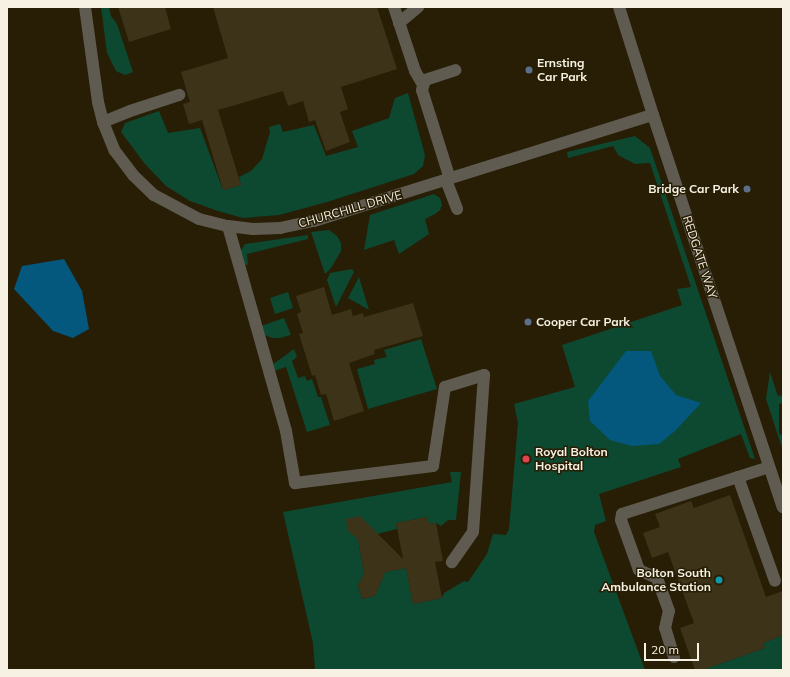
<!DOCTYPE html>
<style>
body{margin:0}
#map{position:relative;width:790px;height:677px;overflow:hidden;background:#271e05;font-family:Mulish,sans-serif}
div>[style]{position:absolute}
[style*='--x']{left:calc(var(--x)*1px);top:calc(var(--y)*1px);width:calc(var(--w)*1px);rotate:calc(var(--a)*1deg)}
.green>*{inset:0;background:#0d4931}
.water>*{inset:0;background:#04587e}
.building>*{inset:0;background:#3c3319}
.minor>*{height:12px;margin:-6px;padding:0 6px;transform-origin:6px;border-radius:6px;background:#605b50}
.dots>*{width:11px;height:11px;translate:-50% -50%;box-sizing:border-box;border:2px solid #271e05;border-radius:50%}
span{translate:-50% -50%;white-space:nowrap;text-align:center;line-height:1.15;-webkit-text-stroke:3px #271e05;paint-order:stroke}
.poi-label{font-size:12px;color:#f6f1e2;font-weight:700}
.left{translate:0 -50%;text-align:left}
.right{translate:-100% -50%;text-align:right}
.street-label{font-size:12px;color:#f6f1e2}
.frame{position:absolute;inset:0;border:8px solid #f6f1e2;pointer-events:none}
.scale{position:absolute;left:644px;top:643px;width:55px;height:18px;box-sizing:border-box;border:2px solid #f6f1e2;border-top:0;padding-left:5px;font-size:12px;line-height:14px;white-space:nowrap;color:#f6f1e2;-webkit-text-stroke:3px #271e05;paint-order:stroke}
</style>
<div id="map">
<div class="green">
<div style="clip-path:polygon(101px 7px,109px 7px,111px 16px,117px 24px,133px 72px,125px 75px,116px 71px,107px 53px)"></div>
<div style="clip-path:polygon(408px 93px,425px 155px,423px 166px,414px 174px,327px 202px,279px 215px,243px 218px,218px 211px,190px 201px,166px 186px,145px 164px,121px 132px,125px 123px,159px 111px,168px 133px,200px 128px,223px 190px,241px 185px,239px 177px,251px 171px,262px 159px,270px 132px,269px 127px,280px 124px,283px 132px,314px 125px,326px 156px,358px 147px,352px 131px,389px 118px,395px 98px)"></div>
<div style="clip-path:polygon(635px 136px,650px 148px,755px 459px,750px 458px,741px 434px,678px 459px,681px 467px,599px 494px,606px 521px,595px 525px,594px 532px,645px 670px,315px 670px,313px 643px,283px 512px,452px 482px,450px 472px,461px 472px,456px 520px,448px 520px,441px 526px,436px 523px,429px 524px,427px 517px,396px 523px,397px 529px,358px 539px,364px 574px,358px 585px,362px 599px,375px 596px,385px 572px,406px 568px,413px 604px,442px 598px,444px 593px,464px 581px,468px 582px,487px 554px,493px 534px,506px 535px,509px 529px,518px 423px,514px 404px,575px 387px,562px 345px,682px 305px,677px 289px,691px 287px,650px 163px,635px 164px,618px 155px,613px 146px,568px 158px,567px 152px)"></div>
<div style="clip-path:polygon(434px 194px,440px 198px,442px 205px,440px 210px,435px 214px,425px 219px,429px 234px,399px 254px,394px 240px,364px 250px,370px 215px)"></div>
<div style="clip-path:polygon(329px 230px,337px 236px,341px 243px,341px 251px,331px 268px,325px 274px,311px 232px)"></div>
<div style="clip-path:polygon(308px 235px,308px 239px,247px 254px,248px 265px,244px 264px,241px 259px,241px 250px,245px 244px)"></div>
<div style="clip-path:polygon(352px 269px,354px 272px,336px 307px,327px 280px,330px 273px)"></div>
<div style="clip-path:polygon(359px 277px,369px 310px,348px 298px)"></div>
<div style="clip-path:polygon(288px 292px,293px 308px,275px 314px,270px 298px)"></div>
<div style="clip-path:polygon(284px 318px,291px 335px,280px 338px,272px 338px,265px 335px,261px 326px)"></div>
<div style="clip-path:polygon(421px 339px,437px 389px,368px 409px,357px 369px,375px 364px,374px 360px,387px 357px,384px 350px)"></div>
<div style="clip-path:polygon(294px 349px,297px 357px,292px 361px,298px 378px,305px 376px,307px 381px,312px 379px,318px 397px,321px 397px,330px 425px,307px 432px,286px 367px,274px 371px,272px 365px)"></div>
<div style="clip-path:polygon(770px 372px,778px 396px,783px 395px,783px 403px,779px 404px,779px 434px,783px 435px,783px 451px,766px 399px)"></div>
<div style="clip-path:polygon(783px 635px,783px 670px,702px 670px,765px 648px,763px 643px)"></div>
</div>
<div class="water">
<div style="clip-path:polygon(64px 259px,82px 291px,89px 329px,73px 338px,53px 331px,14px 289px,22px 266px)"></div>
<div style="clip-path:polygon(626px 351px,651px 351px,660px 376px,676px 395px,701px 403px,675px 431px,659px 444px,632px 446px,610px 440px,590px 421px,588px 401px)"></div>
</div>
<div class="building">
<div style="clip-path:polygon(118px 7px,165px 7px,171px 29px,129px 42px)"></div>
<div style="clip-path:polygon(213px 7px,377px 7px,397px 69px,341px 87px,348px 109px,340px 112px,350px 142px,326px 151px,315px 120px,309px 122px,303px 101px,288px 106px,283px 91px,218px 110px,241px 185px,223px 190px,202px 120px,189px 124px,183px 104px,190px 102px,181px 72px,228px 58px)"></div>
<div style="clip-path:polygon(324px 287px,332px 315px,351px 309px,353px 316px,363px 313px,364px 317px,413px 303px,423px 336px,374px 350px,375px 354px,349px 363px,364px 411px,334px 421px,326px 394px,321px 395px,315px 375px,312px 376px,299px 334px,303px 333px,297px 314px,301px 312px,296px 296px)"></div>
<div style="clip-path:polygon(730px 495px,766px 597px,783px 591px,783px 635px,763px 643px,765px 648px,702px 670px,695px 670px,680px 628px,694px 623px,668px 552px,652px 558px,643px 533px,660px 527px,655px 514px,691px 501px,694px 508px)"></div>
<div style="clip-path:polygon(360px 516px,403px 559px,396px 523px,427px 517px,429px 524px,436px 523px,443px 561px,435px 562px,442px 598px,413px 604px,406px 568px,385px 572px,375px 596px,362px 599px,358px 585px,364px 574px,358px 539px,348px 531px,346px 519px)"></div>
</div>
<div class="minor">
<div style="--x:85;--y:7;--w:96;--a:82.2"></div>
<div style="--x:98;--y:102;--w:21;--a:76"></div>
<div style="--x:103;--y:122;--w:31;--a:68"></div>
<div style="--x:115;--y:151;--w:30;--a:53"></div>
<div style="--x:133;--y:175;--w:29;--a:44"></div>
<div style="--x:154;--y:195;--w:51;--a:28.1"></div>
<div style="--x:199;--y:219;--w:30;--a:14"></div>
<div style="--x:228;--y:226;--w:25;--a:7"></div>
<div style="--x:253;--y:229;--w:27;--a:-2"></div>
<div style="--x:280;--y:228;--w:35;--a:-12"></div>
<div style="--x:314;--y:221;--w:355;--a:-17.4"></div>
<div style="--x:394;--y:7;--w:67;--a:71.8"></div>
<div style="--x:415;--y:71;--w:16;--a:60"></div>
<div style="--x:619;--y:7;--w:113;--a:72.5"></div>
<div style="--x:653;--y:115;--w:413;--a:71.7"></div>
<div style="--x:399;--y:23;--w:25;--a:-40"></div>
<div style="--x:103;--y:122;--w:29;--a:-22"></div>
<div style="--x:130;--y:111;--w:52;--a:-18.1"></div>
<div style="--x:450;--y:179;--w:93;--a:-107.5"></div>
<div style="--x:422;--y:90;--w:10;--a:-73"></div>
<div style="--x:425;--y:80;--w:32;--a:-18"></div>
<div style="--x:446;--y:180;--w:31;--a:69"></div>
<div style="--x:228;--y:226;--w:213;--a:74.2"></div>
<div style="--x:286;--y:431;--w:53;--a:80.2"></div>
<div style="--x:295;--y:483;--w:139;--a:-7"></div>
<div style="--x:433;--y:466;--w:80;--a:-81.4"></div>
<div style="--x:445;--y:387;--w:41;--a:-17.1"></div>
<div style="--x:484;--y:375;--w:157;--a:94"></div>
<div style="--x:473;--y:532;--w:37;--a:125"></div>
<div style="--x:738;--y:477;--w:110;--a:70.4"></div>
<div style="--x:674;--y:657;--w:30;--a:-107"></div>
<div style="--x:665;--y:628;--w:17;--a:-77"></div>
<div style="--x:669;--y:611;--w:35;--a:-110"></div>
<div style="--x:657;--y:578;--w:20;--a:-156"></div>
<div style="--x:639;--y:570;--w:53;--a:-109.8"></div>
<div style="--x:621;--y:520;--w:6;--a:-81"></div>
<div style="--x:622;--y:514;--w:154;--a:-17.7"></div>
</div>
<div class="dots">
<div style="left:529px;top:70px;background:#5c6f8a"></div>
<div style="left:747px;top:189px;background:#5c6f8a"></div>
<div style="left:528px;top:322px;background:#5c6f8a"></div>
<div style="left:526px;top:459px;background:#e0444e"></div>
<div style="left:719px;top:580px;background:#0f9aa8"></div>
</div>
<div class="poi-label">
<span class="left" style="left:537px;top:70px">Ernsting<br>Car Park</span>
<span class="right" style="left:739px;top:189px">Bridge Car Park</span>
<span class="left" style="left:536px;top:322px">Cooper Car Park</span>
<span class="left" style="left:535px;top:459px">Royal Bolton<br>Hospital</span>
<span class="right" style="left:711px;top:580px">Bolton South<br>Ambulance Station</span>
</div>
<div class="street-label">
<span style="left:350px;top:209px;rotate:-16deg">CHURCHILL DRIVE</span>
<span style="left:700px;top:257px;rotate:72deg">REDGATE WAY</span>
</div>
<div class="frame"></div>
<div class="scale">20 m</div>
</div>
